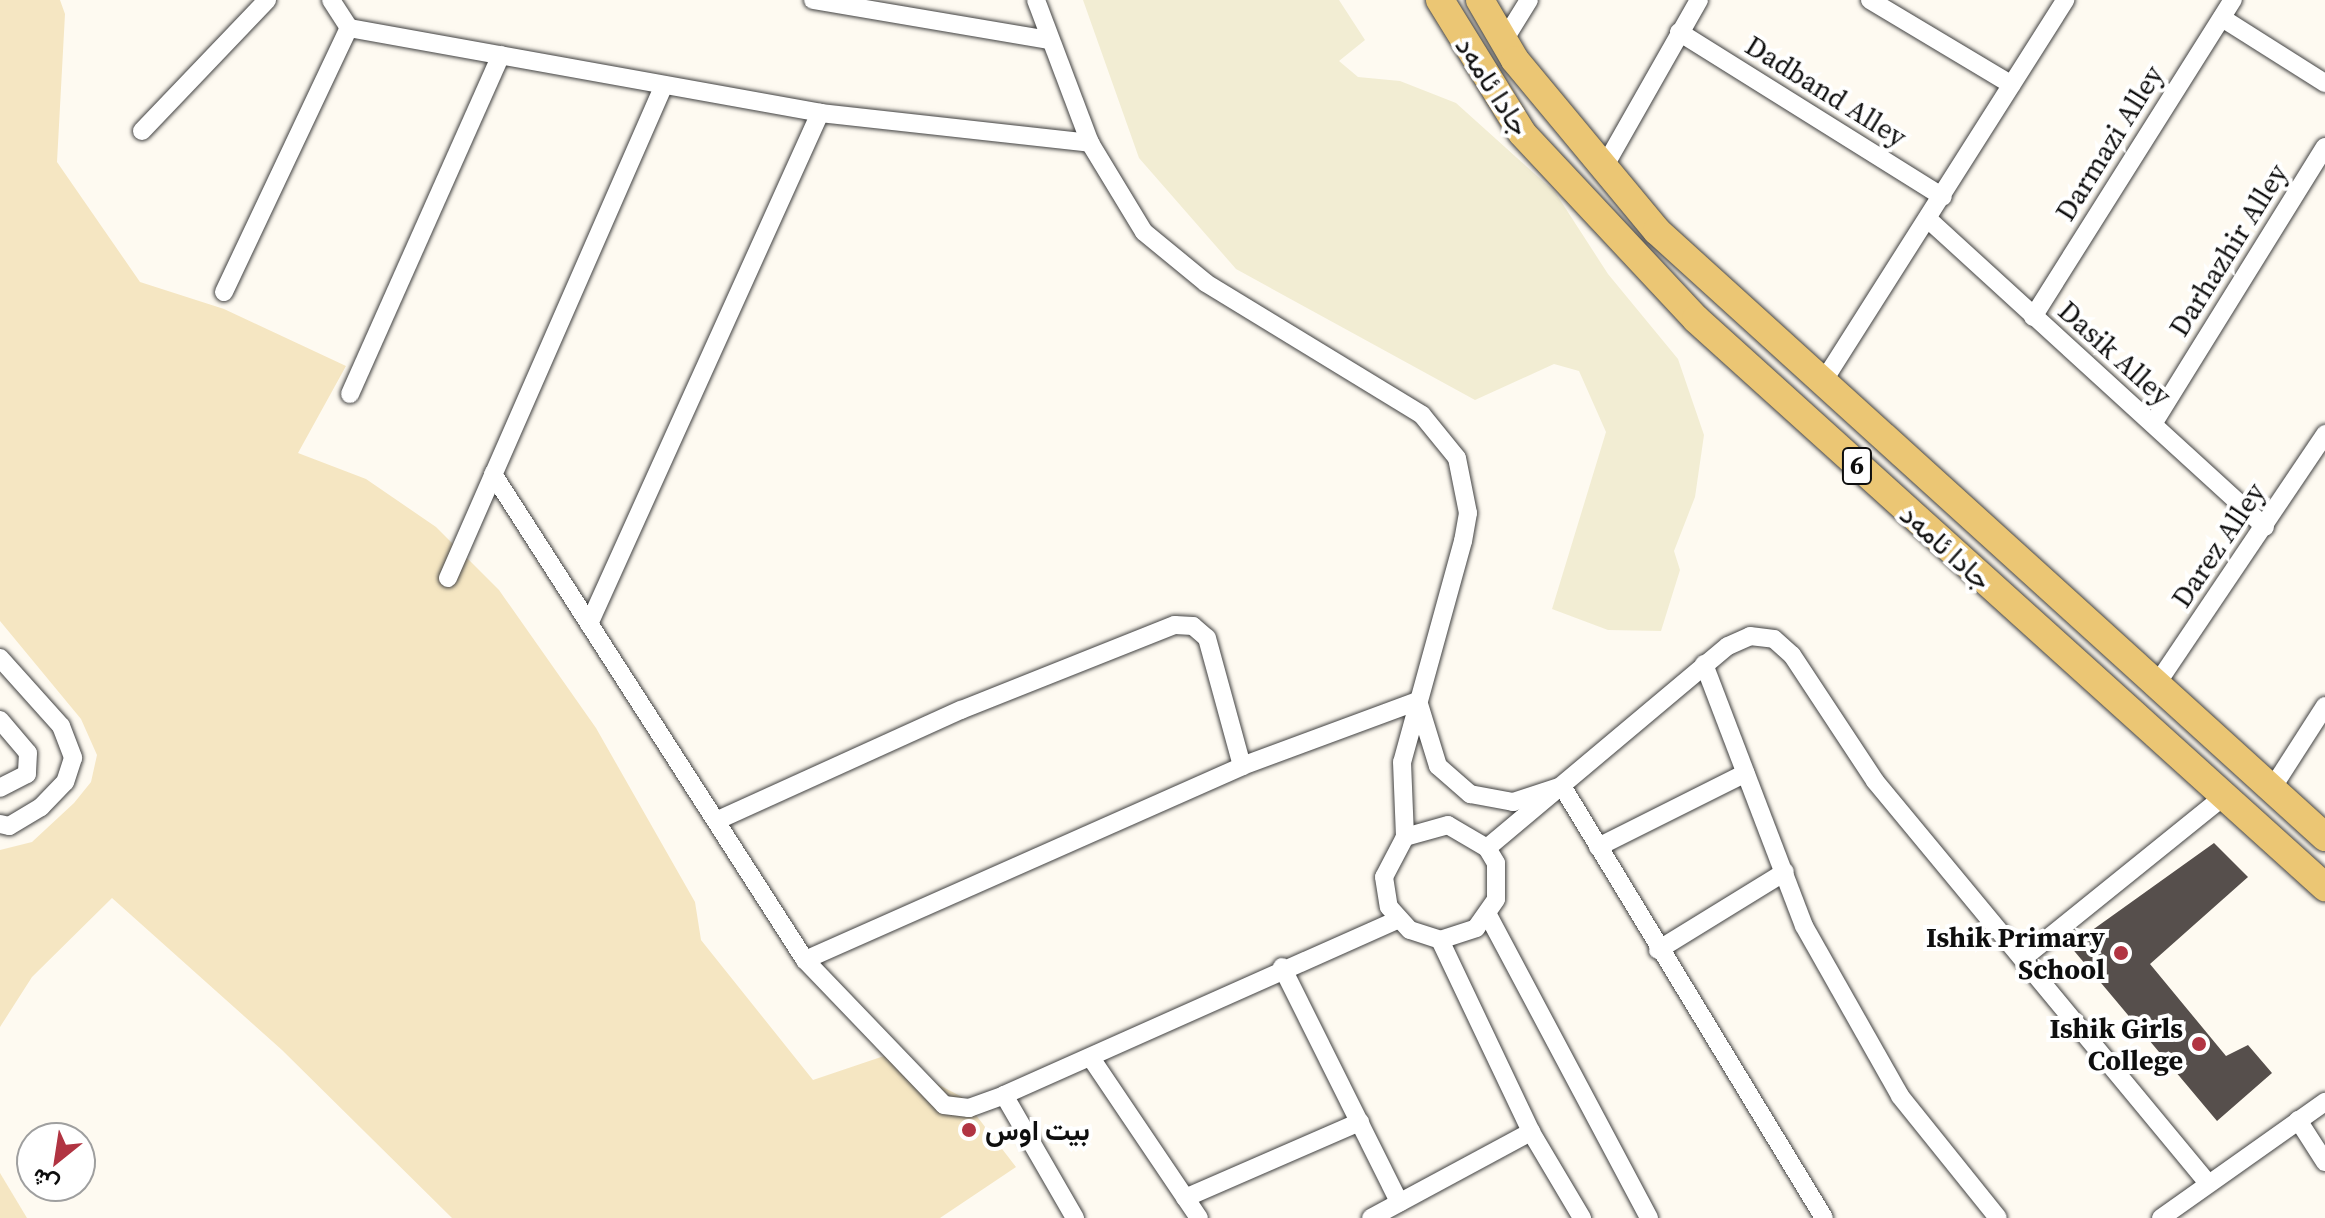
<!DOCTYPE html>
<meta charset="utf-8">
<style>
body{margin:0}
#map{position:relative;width:2325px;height:1218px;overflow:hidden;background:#fefaf1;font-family:"Source Serif 4",Vazirmatn,serif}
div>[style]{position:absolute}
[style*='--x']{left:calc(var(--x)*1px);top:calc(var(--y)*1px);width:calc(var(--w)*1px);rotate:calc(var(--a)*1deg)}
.farmland>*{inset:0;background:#f2edd3}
.sand>*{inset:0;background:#f5e6c2}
.building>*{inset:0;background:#564f4c}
.roads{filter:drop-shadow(0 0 2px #414141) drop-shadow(0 0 2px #414141)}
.street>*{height:18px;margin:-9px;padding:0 9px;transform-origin:9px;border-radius:9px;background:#fff}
.primary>*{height:28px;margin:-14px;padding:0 14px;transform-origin:14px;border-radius:14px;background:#ebc674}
.dots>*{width:22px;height:22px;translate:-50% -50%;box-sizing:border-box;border:4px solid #fff;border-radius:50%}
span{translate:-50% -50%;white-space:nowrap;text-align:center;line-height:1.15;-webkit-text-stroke:8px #fff;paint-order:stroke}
.shield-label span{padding:2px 6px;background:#fff;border:2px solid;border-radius:6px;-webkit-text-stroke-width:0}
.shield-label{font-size:26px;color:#0e0e0e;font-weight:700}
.street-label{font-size:28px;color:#0e0e0e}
.poi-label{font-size:28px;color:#0e0e0e;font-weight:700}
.right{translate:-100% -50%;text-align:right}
.left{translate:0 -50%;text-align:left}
.north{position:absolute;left:16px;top:1122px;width:80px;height:80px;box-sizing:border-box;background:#fff;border:2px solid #9f9f9f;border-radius:50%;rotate:210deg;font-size:22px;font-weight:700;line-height:32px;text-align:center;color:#0e0e0e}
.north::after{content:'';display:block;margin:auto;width:28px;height:36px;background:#b13442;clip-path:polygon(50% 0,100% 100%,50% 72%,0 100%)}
</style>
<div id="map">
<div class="farmland">
<div style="clip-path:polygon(1083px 0,1339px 0,1365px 40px,1339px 61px,1358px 77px,1400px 81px,1456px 103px,1555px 192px,1608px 274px,1678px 359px,1704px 435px,1695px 497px,1674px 551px,1680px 570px,1661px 631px,1608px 630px,1552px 609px,1606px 432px,1579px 371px,1554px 364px,1475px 400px,1236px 269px,1139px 158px)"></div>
</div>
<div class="sand">
<div style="clip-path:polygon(0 0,60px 0,65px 14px,57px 162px,140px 282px,224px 309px,346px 366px,298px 453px,366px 479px,436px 527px,499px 590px,596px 728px,695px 902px,701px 940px,813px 1080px,884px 1056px,962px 1097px,1016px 1167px,940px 1218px,452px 1218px,282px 1050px,112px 898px,32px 977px,0 1027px,0 850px,32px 842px,74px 803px,91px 782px,97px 755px,81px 719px,0 621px)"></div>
<div style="clip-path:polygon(0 1173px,27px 1218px,0 1218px)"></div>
</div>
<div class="building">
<div style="clip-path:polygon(2214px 843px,2248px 877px,2150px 964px,2226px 1056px,2248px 1045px,2272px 1073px,2217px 1121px,2070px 946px)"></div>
</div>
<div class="roads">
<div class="street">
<div style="--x:331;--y:0;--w:33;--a:57"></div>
<div style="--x:349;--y:28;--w:479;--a:10.2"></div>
<div style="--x:820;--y:113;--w:272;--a:6.3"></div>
<div style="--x:813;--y:0;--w:240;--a:9.6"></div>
<div style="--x:1036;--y:0;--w:153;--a:69.3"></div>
<div style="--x:1090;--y:143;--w:104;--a:58.8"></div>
<div style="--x:1144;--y:232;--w:80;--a:39.4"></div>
<div style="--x:1206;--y:283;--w:253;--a:31.4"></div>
<div style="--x:1422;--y:415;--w:55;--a:50.9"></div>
<div style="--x:1457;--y:458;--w:56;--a:78.7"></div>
<div style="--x:1468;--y:513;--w:28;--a:100"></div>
<div style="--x:1463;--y:541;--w:229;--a:105.4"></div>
<div style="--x:1402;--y:762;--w:75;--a:87.7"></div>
<div style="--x:1405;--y:837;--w:45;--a:117.7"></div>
<div style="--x:1384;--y:877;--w:30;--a:81"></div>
<div style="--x:1389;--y:907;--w:31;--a:48"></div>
<div style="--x:1410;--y:930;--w:32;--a:18"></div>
<div style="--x:1440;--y:940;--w:38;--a:-18"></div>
<div style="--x:1476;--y:928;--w:35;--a:-55"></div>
<div style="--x:1496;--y:899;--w:36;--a:-90"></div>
<div style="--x:1496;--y:863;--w:17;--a:-121"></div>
<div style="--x:1487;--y:848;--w:45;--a:-149.5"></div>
<div style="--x:1448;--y:825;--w:45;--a:164.4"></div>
<div style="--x:1870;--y:0;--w:165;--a:30.9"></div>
<div style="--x:2222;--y:18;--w:122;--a:32.3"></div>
<div style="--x:1679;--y:32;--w:311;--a:32"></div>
<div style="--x:1503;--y:42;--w:49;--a:-58.2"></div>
<div style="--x:142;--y:131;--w:181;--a:-46.3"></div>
<div style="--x:1603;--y:169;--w:194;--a:-60.4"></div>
<div style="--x:1929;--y:220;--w:455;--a:42.4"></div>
<div style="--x:224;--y:292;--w:292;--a:-64.7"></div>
<div style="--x:2033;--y:317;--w:375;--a:-57.8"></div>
<div style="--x:1821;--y:385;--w:456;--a:-57.6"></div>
<div style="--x:350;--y:394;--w:371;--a:-66"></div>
<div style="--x:2153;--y:424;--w:326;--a:-58.2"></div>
<div style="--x:493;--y:474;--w:578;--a:57.3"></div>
<div style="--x:805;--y:960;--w:201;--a:46.2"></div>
<div style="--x:944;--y:1105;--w:25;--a:7"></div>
<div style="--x:969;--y:1108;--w:37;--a:-20"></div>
<div style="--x:1004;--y:1095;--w:430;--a:-24"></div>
<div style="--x:448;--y:578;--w:538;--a:-66.34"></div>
<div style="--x:589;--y:624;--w:561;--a:-65.67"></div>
<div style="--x:0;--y:658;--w:91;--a:48.1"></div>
<div style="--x:61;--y:726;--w:34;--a:69"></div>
<div style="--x:73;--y:758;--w:25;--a:108"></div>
<div style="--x:65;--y:782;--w:35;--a:134"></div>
<div style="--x:41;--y:807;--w:37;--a:149"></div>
<div style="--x:9;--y:826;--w:9;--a:-167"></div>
<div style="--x:1704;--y:664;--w:280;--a:69.1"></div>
<div style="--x:1804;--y:926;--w:195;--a:60.5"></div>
<div style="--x:1900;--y:1096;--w:156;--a:51.2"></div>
<div style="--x:2156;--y:685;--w:303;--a:-56"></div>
<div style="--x:0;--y:720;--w:43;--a:49.7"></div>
<div style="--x:28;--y:753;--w:21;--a:93"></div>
<div style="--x:27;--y:774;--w:30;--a:153"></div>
<div style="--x:2271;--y:790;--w:100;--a:-57.3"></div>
<div style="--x:718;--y:820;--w:267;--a:-24.4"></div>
<div style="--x:961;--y:710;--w:230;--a:-21.7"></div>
<div style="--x:1175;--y:625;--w:18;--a:3"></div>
<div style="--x:1193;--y:626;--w:18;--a:41"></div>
<div style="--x:1207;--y:638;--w:133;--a:74.7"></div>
<div style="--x:1598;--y:847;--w:165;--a:-26.6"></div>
<div style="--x:1487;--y:848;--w:314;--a:-40"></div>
<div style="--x:1728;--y:646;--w:24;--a:-24"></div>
<div style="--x:1750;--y:636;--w:24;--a:7"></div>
<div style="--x:1774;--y:639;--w:24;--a:42"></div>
<div style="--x:1792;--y:655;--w:151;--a:56.6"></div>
<div style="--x:1875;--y:781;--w:521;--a:50.38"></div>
<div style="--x:1488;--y:915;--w:343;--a:62"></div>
<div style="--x:1440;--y:940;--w:212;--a:64.6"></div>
<div style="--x:1531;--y:1132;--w:100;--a:59.3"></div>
<div style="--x:1658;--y:950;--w:149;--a:-31.6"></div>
<div style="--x:2026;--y:956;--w:253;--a:-38.9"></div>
<div style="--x:805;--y:960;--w:478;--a:-23.9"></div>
<div style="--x:1242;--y:766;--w:188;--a:-20.3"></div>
<div style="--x:1418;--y:701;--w:68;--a:72.9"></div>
<div style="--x:1438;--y:766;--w:43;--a:41.2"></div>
<div style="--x:1470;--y:794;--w:44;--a:10.5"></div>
<div style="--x:1513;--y:802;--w:52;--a:-18.1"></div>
<div style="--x:1562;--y:786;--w:505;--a:58.76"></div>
<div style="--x:1282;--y:967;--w:263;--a:63.5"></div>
<div style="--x:1091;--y:1058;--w:193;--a:56"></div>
<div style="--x:1004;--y:1095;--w:142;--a:60"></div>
<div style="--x:2298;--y:1120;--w:50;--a:57.3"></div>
<div style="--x:1185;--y:1198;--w:191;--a:-23.5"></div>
<div style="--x:1371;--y:1218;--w:182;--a:-28.3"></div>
<div style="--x:2161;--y:1218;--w:201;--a:-35.3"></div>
</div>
<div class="primary">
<div style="--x:1440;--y:0;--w:156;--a:58.3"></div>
<div style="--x:1522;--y:133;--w:255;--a:46.9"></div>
<div style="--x:1696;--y:319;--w:848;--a:42.08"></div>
<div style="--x:1480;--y:0;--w:69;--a:59.7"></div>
<div style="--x:1515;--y:60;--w:222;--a:50.3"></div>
<div style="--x:1657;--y:231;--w:902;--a:42.21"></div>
</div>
</div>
<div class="dots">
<div style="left:2121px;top:953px;background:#b13442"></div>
<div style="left:2199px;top:1044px;background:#b13442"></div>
<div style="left:969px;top:1130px;background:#b13442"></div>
</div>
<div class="shield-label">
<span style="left:1857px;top:466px">6</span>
</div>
<div class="street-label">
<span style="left:1493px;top:86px;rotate:57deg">جادا ئامەد</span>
<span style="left:1826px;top:91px;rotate:32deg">Dadband Alley</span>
<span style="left:2109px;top:143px;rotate:-58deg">Darmazi Alley</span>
<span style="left:2228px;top:250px;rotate:-58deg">Darhazhir Alley</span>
<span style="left:2115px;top:353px;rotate:42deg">Dasik Alley</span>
<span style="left:2218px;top:545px;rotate:-56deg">Darez Alley</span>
<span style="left:1946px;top:547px;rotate:42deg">جادا ئامەد</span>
</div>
<div class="poi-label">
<span class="right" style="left:2105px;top:953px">Ishik Primary<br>School</span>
<span class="right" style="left:2183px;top:1044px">Ishik Girls<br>College</span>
<span class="left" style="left:985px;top:1130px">بيت اوس</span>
</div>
<div class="north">ش</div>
</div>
